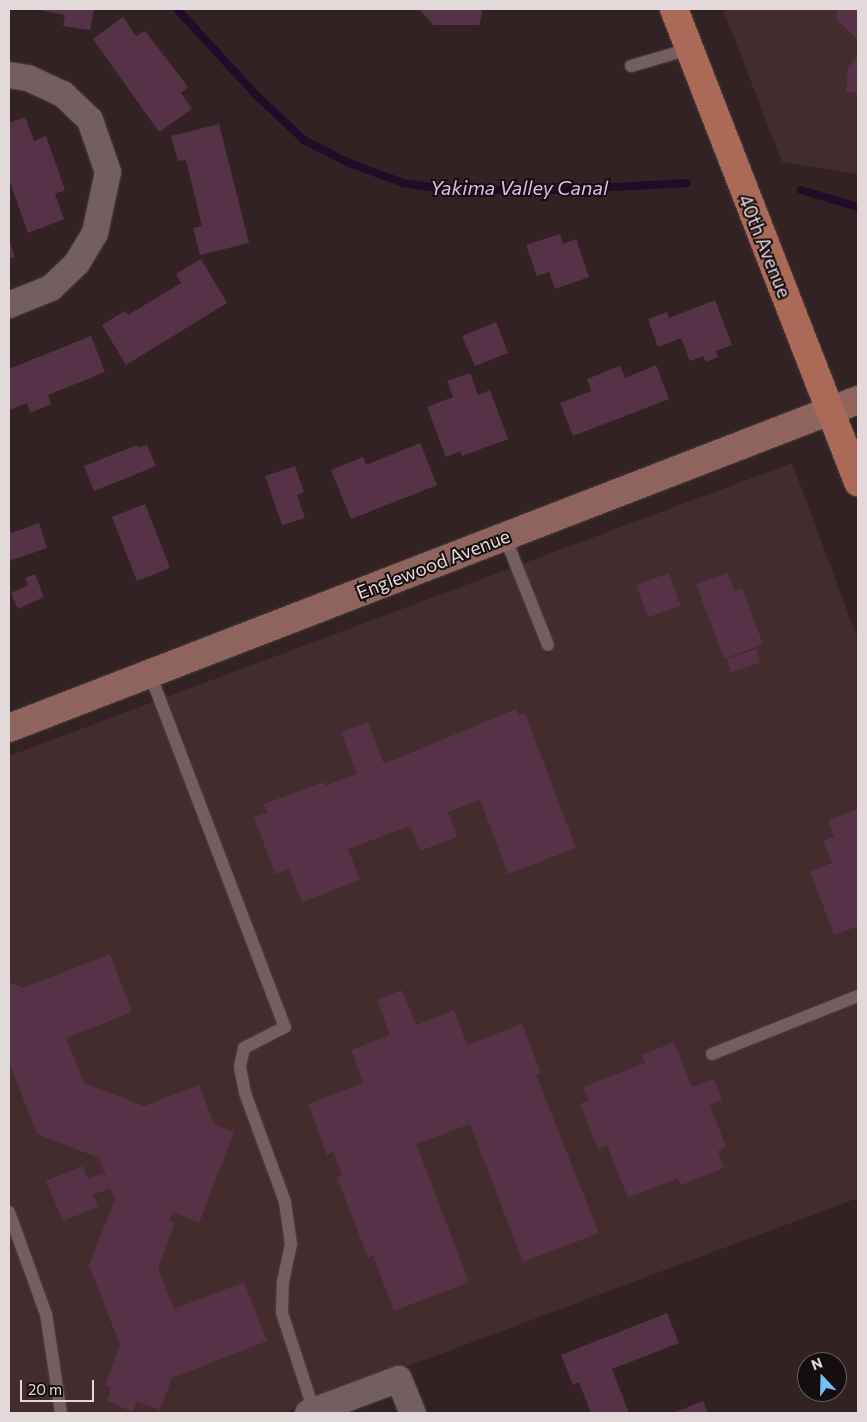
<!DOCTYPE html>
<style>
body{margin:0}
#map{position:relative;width:867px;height:1422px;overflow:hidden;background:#332224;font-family:Commissioner,sans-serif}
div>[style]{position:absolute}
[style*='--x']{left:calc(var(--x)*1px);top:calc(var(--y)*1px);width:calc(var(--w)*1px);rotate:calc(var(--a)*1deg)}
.built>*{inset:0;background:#422c2e}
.stream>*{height:8px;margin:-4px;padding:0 4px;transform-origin:4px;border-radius:4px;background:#210b26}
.building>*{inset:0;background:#563246}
.roads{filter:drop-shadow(0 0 1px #4f4142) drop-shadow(0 0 1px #4f4142)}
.lane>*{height:12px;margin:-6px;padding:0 6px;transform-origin:6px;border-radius:6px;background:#735f61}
.street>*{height:26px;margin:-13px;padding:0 13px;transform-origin:13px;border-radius:13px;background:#735f61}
.secondary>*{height:28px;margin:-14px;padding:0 14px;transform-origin:14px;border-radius:14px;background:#8f645c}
.primary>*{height:28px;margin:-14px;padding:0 14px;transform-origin:14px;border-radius:14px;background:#ab6957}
span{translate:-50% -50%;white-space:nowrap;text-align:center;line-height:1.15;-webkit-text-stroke:4px #150e0e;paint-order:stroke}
.street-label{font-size:19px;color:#e4d9da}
.water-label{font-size:20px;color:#e2b7ee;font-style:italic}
.frame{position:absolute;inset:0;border:10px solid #e4d9da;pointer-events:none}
.north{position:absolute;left:797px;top:1352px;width:50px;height:50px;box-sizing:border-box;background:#150e0e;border:1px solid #685f60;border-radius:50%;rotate:339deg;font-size:14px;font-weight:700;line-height:20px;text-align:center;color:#e4d9da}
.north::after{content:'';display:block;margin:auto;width:18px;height:22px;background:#72c1f5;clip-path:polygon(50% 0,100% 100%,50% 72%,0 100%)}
.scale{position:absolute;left:20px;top:1380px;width:74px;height:22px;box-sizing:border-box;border:2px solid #e4d9da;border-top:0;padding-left:6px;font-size:15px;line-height:18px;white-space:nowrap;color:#e4d9da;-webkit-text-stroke:4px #150e0e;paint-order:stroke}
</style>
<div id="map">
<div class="built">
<div style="clip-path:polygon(723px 9px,858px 9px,858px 174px,782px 162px)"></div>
<div style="clip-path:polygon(792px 463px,858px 640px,858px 1198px,282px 1413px,9px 1413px,9px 756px)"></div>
</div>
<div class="stream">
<div style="--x:177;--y:9;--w:117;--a:47.4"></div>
<div style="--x:256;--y:95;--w:66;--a:43.2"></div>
<div style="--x:304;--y:140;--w:51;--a:27.1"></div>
<div style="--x:349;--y:163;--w:58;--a:20.3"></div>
<div style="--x:403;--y:183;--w:49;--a:8.3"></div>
<div style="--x:451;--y:190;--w:110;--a:0"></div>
<div style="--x:561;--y:190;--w:126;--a:-3.2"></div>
<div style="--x:801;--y:190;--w:59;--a:16.6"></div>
</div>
<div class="building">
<div style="clip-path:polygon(35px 9px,94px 9px,90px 30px,63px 26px,65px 15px)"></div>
<div style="clip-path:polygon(419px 9px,483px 9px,479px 25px,433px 25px)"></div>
<div style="clip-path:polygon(837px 9px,858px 9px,858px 40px,836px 19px)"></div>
<div style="clip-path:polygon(123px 17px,136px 36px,145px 31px,188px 87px,181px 93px,192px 109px,159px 132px,93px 39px)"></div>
<div style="clip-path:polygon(858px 56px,858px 93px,846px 92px,848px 67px)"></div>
<div style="clip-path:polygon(25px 117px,34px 141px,46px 136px,65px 190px,55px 194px,64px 219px,28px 233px,9px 179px,9px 123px)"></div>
<div style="clip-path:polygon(219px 124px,249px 243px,200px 255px,193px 228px,202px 226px,186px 160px,178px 161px,171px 136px)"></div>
<div style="clip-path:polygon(560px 234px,563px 244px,576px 239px,589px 277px,555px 289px,549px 272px,537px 276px,526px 245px)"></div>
<div style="clip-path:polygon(9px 241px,15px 257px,9px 259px)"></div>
<div style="clip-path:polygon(201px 259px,227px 303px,126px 365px,102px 325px,125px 311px,128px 315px,181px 283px,176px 274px)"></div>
<div style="clip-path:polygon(715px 300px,732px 345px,716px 351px,718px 357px,706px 362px,703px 356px,690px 361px,681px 338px,658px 347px,648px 319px,667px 312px,669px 318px)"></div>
<div style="clip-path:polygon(496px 322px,508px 353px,475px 366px,462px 336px)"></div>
<div style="clip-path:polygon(91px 336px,105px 372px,48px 395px,51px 404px,30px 413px,27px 403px,9px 410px,9px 369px)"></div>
<div style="clip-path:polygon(656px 365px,669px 399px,573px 436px,560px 403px,591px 391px,587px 379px,620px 366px,625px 378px)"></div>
<div style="clip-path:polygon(470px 373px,478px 395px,490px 390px,508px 439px,462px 456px,460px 451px,446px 457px,427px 407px,453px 397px,447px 381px)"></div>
<div style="clip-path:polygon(420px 443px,437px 485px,351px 519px,331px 470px,363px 457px,366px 465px)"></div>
<div style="clip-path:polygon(137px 445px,138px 448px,147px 445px,156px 466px,94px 491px,84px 466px)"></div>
<div style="clip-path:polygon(295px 466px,304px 492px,297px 495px,305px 518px,282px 525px,265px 476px)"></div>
<div style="clip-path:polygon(145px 504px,170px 568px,137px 581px,112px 517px)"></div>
<div style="clip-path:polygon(39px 523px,47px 548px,9px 561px,9px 527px,11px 533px)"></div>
<div style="clip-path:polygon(669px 573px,681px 606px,648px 617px,636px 585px)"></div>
<div style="clip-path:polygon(728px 573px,734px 591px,742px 588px,763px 644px,724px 659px,696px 584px)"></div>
<div style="clip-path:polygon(35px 574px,44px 597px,18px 609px,11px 593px,28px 585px,25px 578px)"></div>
<div style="clip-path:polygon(756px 649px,760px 663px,731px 672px,727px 659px)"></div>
<div style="clip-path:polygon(516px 709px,519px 715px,525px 713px,576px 848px,508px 874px,480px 800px,448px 812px,457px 837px,420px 851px,410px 826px,348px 849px,360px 880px,302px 902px,289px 869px,275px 874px,254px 817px,267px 813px,264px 804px,324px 782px,325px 786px,357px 774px,341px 732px,368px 722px,384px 764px)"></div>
<div style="clip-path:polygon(858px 809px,858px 926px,834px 935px,810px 871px,832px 863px,823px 841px,834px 837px,828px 820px)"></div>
<div style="clip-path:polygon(110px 954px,132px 1012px,66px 1038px,84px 1083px,144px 1106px,199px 1085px,214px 1124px,234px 1132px,199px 1223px,173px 1212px,169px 1221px,175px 1223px,158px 1269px,174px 1309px,244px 1282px,267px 1341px,172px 1378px,160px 1410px,137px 1401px,133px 1412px,107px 1401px,111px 1388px,105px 1385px,120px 1345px,89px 1265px,115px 1199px,110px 1188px,93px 1195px,98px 1207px,63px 1221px,46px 1181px,83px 1166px,88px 1179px,103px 1173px,109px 1184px,99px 1158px,37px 1134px,9px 1062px,9px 982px,23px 988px)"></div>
<div style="clip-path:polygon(402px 990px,416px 1025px,454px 1010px,467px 1045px,522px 1024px,541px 1073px,536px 1075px,599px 1233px,523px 1262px,470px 1124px,416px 1144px,469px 1282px,394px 1311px,373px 1256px,368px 1258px,337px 1177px,342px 1175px,333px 1152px,327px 1155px,308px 1104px,363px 1083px,351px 1050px,390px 1035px,377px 1000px)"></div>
<div style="clip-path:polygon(674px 1042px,692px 1087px,714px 1079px,722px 1100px,710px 1105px,726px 1147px,718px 1151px,724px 1168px,681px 1185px,678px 1178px,628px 1198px,607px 1145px,598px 1149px,580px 1104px,589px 1100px,583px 1087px,645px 1063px,642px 1055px)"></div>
<div style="clip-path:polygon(667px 1313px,679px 1343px,612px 1369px,629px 1413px,591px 1413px,579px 1382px,573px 1385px,561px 1355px)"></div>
<div style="clip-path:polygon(703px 1401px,708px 1413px,673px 1413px)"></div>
</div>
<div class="roads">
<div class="lane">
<div style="--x:631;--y:66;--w:60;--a:-16.3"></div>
<div style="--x:505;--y:537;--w:116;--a:68.3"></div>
<div style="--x:150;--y:674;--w:378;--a:69.1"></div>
<div style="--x:285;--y:1027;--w:46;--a:152.9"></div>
<div style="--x:244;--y:1048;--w:19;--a:102"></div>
<div style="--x:240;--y:1067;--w:26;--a:79"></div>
<div style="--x:245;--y:1093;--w:116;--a:69.8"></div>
<div style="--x:285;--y:1202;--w:42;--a:81.9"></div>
<div style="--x:291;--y:1244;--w:38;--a:102"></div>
<div style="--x:283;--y:1281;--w:32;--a:92"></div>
<div style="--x:282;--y:1313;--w:103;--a:71.9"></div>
<div style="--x:712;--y:1054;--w:157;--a:-21.7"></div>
<div style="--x:9;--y:1212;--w:109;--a:70.1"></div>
<div style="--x:46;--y:1314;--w:100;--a:81.4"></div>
</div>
<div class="street">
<div style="--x:9;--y:75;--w:19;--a:9"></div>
<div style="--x:28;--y:78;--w:38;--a:25"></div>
<div style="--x:63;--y:94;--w:37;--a:44"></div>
<div style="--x:90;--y:120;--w:55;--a:70.9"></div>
<div style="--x:108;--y:172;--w:62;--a:102"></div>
<div style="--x:95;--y:233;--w:35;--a:121"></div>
<div style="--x:77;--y:263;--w:36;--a:136"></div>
<div style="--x:51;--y:288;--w:45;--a:158"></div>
<div style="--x:308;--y:1413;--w:97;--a:-20.5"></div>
<div style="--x:399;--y:1379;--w:37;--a:68"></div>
</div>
<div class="secondary">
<div style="--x:9;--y:728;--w:910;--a:-21.12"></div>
</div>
<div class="primary">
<div style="--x:674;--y:9;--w:508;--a:68.74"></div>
</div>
</div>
<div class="street-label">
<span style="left:765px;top:246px;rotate:68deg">40th Avenue</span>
<span style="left:433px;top:564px;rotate:-21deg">Englewood Avenue</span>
</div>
<div class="water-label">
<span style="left:519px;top:187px">Yakima Valley Canal</span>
</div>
<div class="frame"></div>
<div class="north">N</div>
<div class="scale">20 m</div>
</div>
